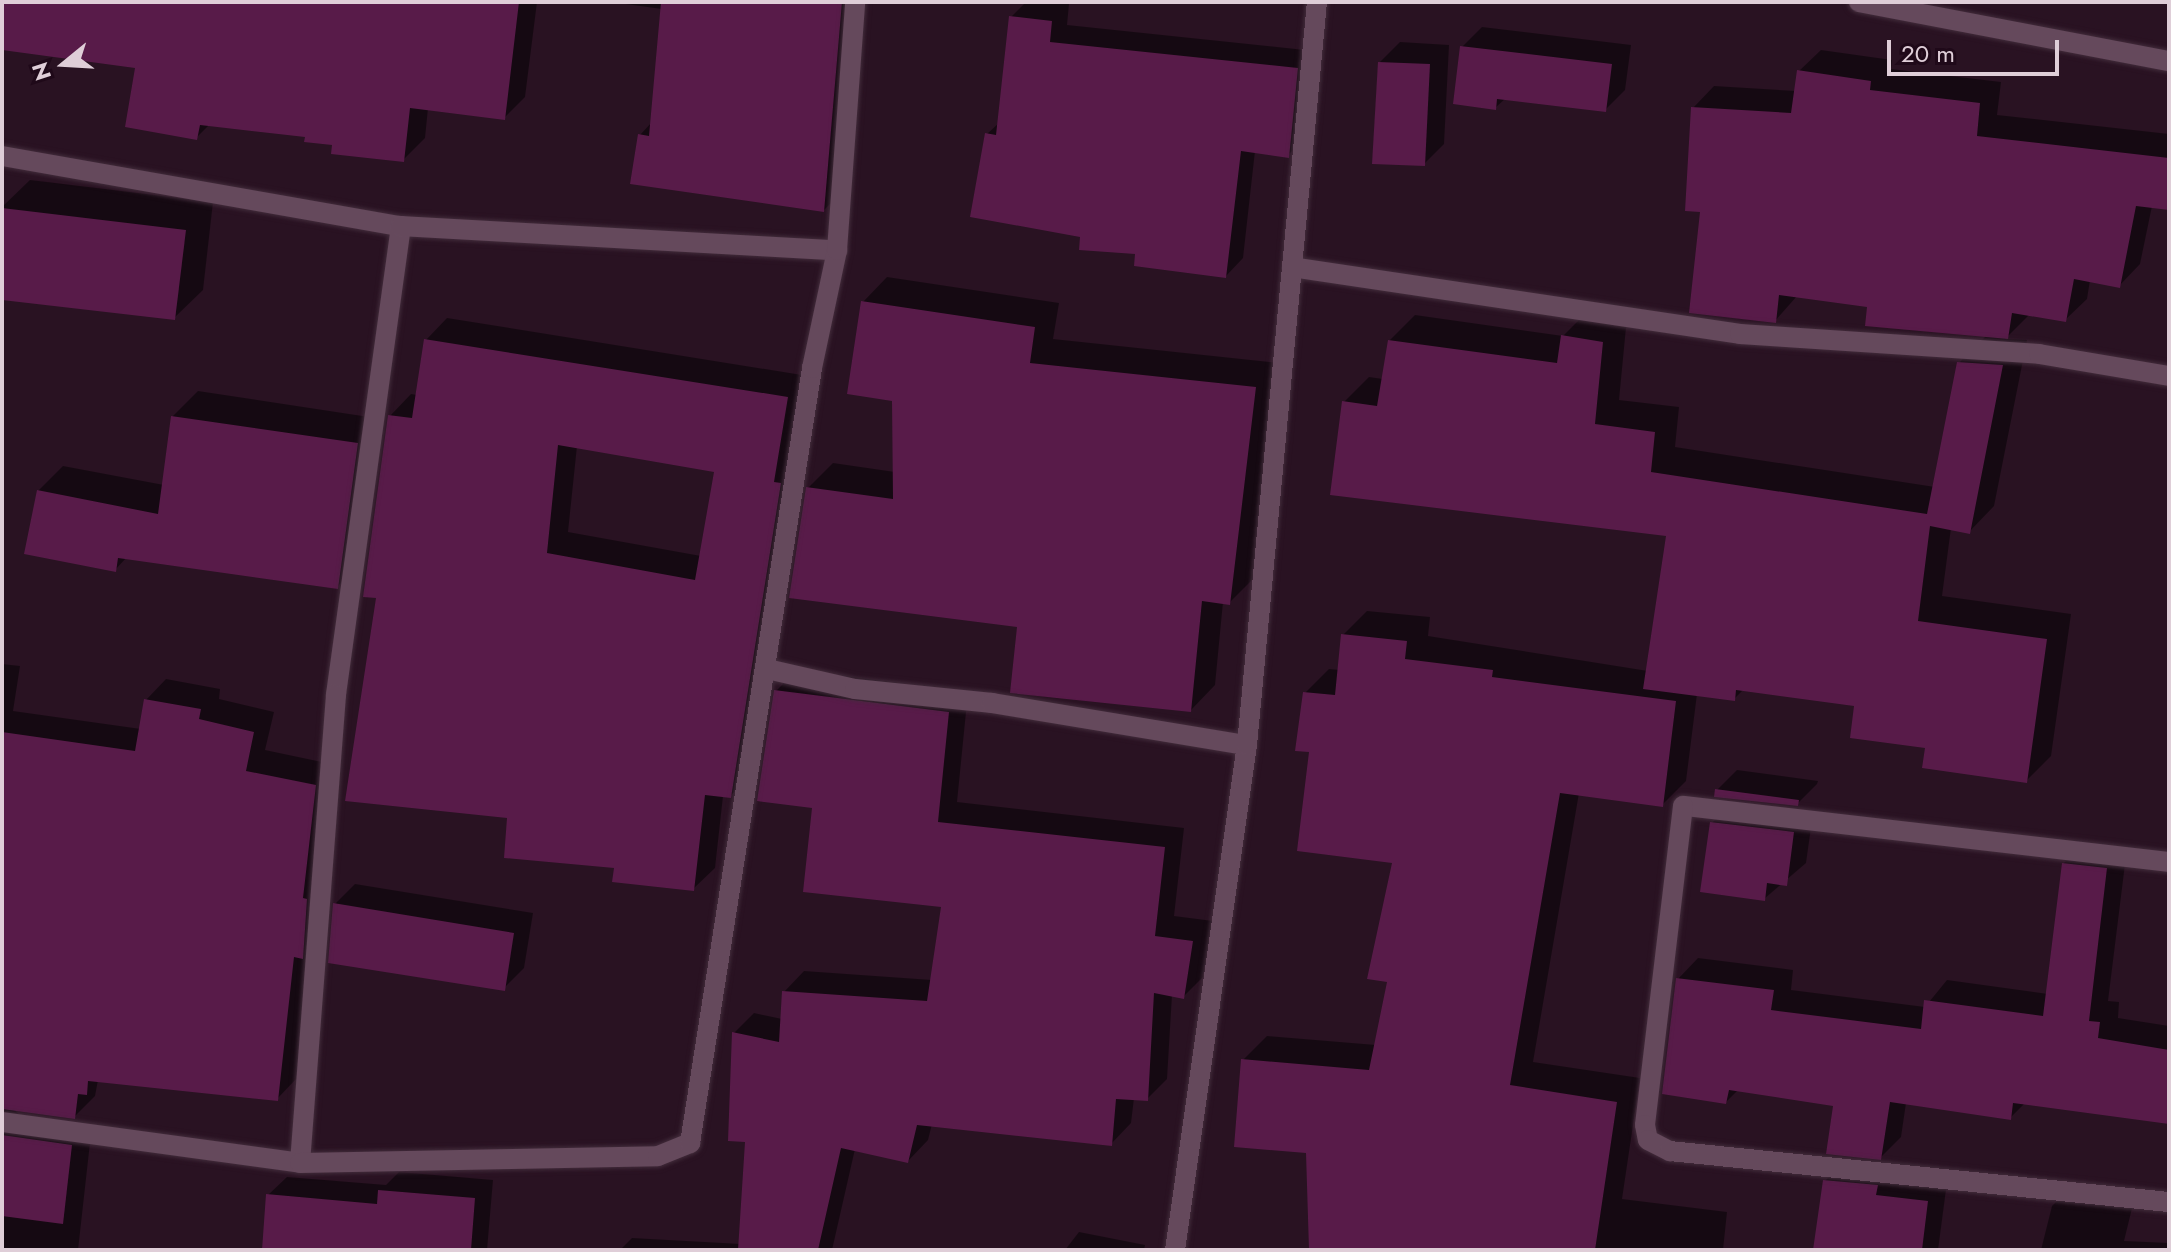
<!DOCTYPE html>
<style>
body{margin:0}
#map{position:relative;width:2171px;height:1252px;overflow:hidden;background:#291222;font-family:Jost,sans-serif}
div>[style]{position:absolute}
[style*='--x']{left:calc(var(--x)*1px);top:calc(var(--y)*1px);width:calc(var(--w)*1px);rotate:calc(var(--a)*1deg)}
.shadow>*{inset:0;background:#0007}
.building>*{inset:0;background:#581b49}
.roads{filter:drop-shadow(0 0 2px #422c3b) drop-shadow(0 0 2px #422c3b)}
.minor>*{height:20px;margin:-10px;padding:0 10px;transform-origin:10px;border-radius:10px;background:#65495c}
span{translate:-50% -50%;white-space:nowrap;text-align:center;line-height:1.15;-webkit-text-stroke:8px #1f0919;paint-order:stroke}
.frame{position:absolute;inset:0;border:4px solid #dfced8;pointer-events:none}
.north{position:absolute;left:24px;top:24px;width:80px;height:80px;-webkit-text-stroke:6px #1f0919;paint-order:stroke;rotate:252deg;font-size:22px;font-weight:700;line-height:32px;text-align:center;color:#dfced8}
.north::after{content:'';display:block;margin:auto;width:28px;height:36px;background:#dfced8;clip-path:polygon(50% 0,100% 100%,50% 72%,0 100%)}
.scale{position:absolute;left:1887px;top:40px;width:172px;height:36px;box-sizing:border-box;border:4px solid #dfced8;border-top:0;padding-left:10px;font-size:24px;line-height:28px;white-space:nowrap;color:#dfced8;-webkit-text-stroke:6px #1f0919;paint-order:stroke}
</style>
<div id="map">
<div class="shadow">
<div style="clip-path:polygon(2px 2px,537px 2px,525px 97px,504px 118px,428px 108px,425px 138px,403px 160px,307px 135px,210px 124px,196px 138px,138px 66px,2px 48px)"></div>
<div style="clip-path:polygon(611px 2px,861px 2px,845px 189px,824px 210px,640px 135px,652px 122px,662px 9px)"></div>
<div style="clip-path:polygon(1026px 2px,1069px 4px,1067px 25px,1314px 51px,1305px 138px,1288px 155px,1255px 151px,1243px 258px,1226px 276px,1082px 236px,987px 134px,1000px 122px,1011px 17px)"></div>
<div style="clip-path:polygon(1482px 27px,1631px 45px,1625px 90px,1605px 110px,1506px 98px,1495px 108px,1462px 47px)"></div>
<div style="clip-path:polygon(1400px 42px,1449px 45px,1444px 144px,1424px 164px,1380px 62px)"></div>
<div style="clip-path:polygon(1821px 50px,1892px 60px,1891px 69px,2001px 82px,1997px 115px,2169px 134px,2169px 208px,2152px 206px,2140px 264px,2119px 286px,2090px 280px,2087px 299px,2065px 320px,2030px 314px,2005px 339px,2027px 340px,1994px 506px,1969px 532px,1951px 528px,1942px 596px,2071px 614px,2051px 756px,2026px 781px,1927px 746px,1856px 704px,1744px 689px,1734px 699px,1697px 694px,1686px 781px,1662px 805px,1579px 793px,1533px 1062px,1640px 1078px,1622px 1199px,1727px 1212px,1723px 1250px,1311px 1250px,1308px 1151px,1243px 1060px,1267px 1036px,1376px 1045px,1389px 981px,1394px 861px,1312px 750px,1305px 693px,1329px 669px,1340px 670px,1343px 635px,1367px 611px,1430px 617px,1428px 636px,1648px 671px,1668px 535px,1344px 402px,1369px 377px,1383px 379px,1389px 341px,1415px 315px,1563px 336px,1588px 311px,1627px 317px,1619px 400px,1679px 407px,1675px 447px,1935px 487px,1959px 363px,1987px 335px,1869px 305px,1797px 296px,1775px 321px,1702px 210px,1693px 108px,1714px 86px,1796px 91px,1799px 71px)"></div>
<div style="clip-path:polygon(30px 180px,213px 202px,203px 290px,174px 318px,2px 298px,2px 207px)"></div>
<div style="clip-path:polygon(887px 277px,1059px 303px,1053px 339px,1279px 363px,1254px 578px,1229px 603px,1223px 602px,1215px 685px,1191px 710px,1019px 626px,808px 488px,833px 463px,895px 472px,894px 400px,863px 302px)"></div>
<div style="clip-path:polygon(evenodd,447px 318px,808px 376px,752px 775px,730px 796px,723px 796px,715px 868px,693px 889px,616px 866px,509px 816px,378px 596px,390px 416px,411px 394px,417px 395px,426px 340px,447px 318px,577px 446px,717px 470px,701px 556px,568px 532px,577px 446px)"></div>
<div style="clip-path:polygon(198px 391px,382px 419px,362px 562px,337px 587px,127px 557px,115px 570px,38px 491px,63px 466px,164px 485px,173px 416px)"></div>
<div style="clip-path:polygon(2px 664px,20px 666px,13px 711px,141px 729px,146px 700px,166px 679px,220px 689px,219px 699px,274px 712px,265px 750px,336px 765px,297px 1078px,277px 1099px,98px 1080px,95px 1096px,74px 1117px,12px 1108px,20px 1115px,92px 1125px,78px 1250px,2px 1250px)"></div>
<div style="clip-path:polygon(797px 670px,968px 692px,957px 802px,1184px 828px,1174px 916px,1213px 921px,1203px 977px,1183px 997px,1172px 995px,1167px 1079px,1147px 1099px,1134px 1098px,1131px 1123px,1111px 1144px,932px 1124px,928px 1140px,908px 1161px,855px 1149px,832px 1250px,620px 1250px,632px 1238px,741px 1244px,748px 1140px,734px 1033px,754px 1013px,782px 1019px,784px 992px,804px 971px,932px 980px,943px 905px,815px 806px,776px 691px)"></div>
<div style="clip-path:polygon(1737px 770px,1818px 781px,1817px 784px,1797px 804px,1717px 790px)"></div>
<div style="clip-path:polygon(1732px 803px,1813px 813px,1806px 863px,1764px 899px,1712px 823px)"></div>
<div style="clip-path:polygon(2084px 843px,2127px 848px,2108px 1001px,2119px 1002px,2118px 1018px,2169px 1026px,2169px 1122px,2025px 1103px,2010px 1118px,1906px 1103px,1901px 1137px,1881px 1157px,1836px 1104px,1739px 1089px,1726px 1102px,1678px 979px,1698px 958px,1793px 970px,1791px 990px,1925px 1007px,1947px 980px,2048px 994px,2063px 864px)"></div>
<div style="clip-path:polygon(355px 884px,533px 913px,524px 968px,504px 988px,335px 904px)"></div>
<div style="clip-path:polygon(1845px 1161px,1947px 1182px,1938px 1250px,1815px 1250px,1825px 1181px)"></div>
<div style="clip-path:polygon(399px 1172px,493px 1180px,487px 1250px,264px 1250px,268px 1195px,287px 1177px,386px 1185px)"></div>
<div style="clip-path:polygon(2072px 1186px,2134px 1200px,2124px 1241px,2169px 1243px,2169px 1250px,2041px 1250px,2052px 1206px)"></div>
<div style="clip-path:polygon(1079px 1232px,1145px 1245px,1144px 1250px,1065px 1250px)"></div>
</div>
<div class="building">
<div style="clip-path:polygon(2px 2px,519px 2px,505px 120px,410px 108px,404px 162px,331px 154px,332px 145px,304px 142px,305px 137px,200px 125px,197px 140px,125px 127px,135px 68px,2px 50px)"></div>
<div style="clip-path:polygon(661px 2px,842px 2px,824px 212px,630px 184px,638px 134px,649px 136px)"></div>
<div style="clip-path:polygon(1009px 16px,1052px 21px,1050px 42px,1298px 68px,1289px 158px,1241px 151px,1226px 278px,1134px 266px,1135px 254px,1079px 250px,1080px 237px,970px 217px,985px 133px,996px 135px)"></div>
<div style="clip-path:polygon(1460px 46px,1612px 64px,1606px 112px,1497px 99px,1496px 110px,1453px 104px)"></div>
<div style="clip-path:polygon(1378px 62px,1430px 64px,1425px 166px,1372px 164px)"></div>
<div style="clip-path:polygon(1797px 70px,1871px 81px,1870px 90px,1980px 103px,1977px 136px,2169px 158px,2169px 210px,2136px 206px,2120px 288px,2074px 279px,2066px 322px,2012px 313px,2008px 339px,1865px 326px,1867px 307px,1779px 295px,1776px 323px,1689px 313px,1700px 212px,1685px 211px,1691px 107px,1791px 113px)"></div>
<div style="clip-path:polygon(2px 208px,186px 230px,175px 320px,2px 300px)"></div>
<div style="clip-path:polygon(861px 301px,1035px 327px,1030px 363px,1256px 387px,1230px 605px,1202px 601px,1191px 712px,1010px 693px,1017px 627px,789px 598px,806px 487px,893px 499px,892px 401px,847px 394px)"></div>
<div style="clip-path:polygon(1561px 335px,1603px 342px,1595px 424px,1655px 432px,1651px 472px,1927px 514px,1957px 362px,2003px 365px,1970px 534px,1930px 526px,1918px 621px,2047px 639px,2027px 783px,1922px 768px,1925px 748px,1850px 738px,1854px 706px,1736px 690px,1735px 701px,1643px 689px,1666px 536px,1330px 495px,1342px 401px,1377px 406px,1388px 340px,1557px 363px)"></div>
<div style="clip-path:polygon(evenodd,424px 339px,788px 397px,774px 482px,781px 483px,731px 798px,705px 795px,694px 891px,612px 882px,614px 868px,504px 858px,507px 818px,345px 801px,376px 598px,363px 597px,388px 415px,412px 418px,424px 339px,558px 445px,714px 472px,695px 580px,547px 553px,558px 445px)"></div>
<div style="clip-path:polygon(171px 416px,358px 443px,338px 589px,118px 558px,116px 572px,24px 554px,37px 490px,158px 514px)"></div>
<div style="clip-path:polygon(1341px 634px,1407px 641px,1405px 659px,1493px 670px,1492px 677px,1676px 701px,1663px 807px,1560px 793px,1510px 1085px,1617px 1102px,1595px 1250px,1309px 1250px,1306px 1153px,1234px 1147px,1241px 1059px,1369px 1070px,1387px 982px,1367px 979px,1392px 863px,1297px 851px,1309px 752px,1295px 751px,1303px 692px,1335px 695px)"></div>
<div style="clip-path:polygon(774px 690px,949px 712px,938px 822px,1165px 847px,1155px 936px,1193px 941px,1184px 999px,1154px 993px,1148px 1101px,1116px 1099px,1112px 1146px,917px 1125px,908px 1163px,841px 1148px,818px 1250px,738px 1250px,745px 1142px,728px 1141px,732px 1032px,779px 1042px,782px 991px,927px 1001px,941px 907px,803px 892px,812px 808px,757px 801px)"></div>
<div style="clip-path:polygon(144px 699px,201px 709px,199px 719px,254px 732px,246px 771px,316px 785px,303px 898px,307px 899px,303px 959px,294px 957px,278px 1101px,88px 1081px,87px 1095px,78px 1094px,75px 1119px,2px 1109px,2px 732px,135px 751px)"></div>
<div style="clip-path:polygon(1715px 789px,1799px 800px,1798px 806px,1714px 797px)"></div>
<div style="clip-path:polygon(1710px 822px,1794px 832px,1787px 886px,1767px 883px,1765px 901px,1700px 892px)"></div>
<div style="clip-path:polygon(2062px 863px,2107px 868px,2089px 1021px,2100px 1022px,2098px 1038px,2169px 1050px,2169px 1124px,2013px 1103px,2011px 1120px,1890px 1102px,1881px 1160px,1826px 1154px,1833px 1106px,1729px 1090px,1726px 1104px,1662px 1094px,1676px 978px,1774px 990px,1771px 1010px,1921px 1029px,1924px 1000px,2043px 1016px)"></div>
<div style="clip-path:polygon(333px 903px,514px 933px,505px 991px,328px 963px)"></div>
<div style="clip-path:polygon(2px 1135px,72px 1145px,63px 1224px,2px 1216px)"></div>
<div style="clip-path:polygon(1823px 1180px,1878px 1185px,1876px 1195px,1928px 1201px,1922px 1250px,1813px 1250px)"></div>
<div style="clip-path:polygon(378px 1190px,475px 1198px,471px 1250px,262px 1250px,266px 1194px,377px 1204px)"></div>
</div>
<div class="roads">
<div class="minor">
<div style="--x:1859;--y:2;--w:316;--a:10.8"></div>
<div style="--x:2;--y:156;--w:405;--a:10"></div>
<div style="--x:401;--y:226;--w:473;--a:97.9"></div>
<div style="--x:336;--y:695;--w:469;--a:94.4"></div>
<div style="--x:401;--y:226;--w:437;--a:3.2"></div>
<div style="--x:1292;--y:267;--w:453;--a:8.5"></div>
<div style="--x:1740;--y:334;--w:300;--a:3.8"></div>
<div style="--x:2039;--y:354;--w:132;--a:9.6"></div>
<div style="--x:767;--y:669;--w:90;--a:12.8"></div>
<div style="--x:855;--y:689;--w:138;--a:5.8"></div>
<div style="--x:992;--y:703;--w:258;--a:9.4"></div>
<div style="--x:2169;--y:862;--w:489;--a:-173.4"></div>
<div style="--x:1683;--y:806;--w:321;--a:96.8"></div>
<div style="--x:1645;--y:1125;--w:15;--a:79"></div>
<div style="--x:1648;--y:1140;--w:25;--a:27"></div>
<div style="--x:1670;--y:1151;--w:502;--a:5.84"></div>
<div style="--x:2;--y:1122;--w:301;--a:7.8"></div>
<div style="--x:300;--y:1163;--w:358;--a:-1.1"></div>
<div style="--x:658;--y:1156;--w:35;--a:-22"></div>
<div style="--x:690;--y:1143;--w:785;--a:-81.05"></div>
<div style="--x:812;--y:368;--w:121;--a:-78"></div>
<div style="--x:837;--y:250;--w:249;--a:-85.8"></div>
<div style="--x:1175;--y:1250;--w:510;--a:-81.89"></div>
<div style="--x:1247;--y:745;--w:746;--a:-84.62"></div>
</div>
</div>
<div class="frame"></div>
<div class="north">N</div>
<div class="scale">20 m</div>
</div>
